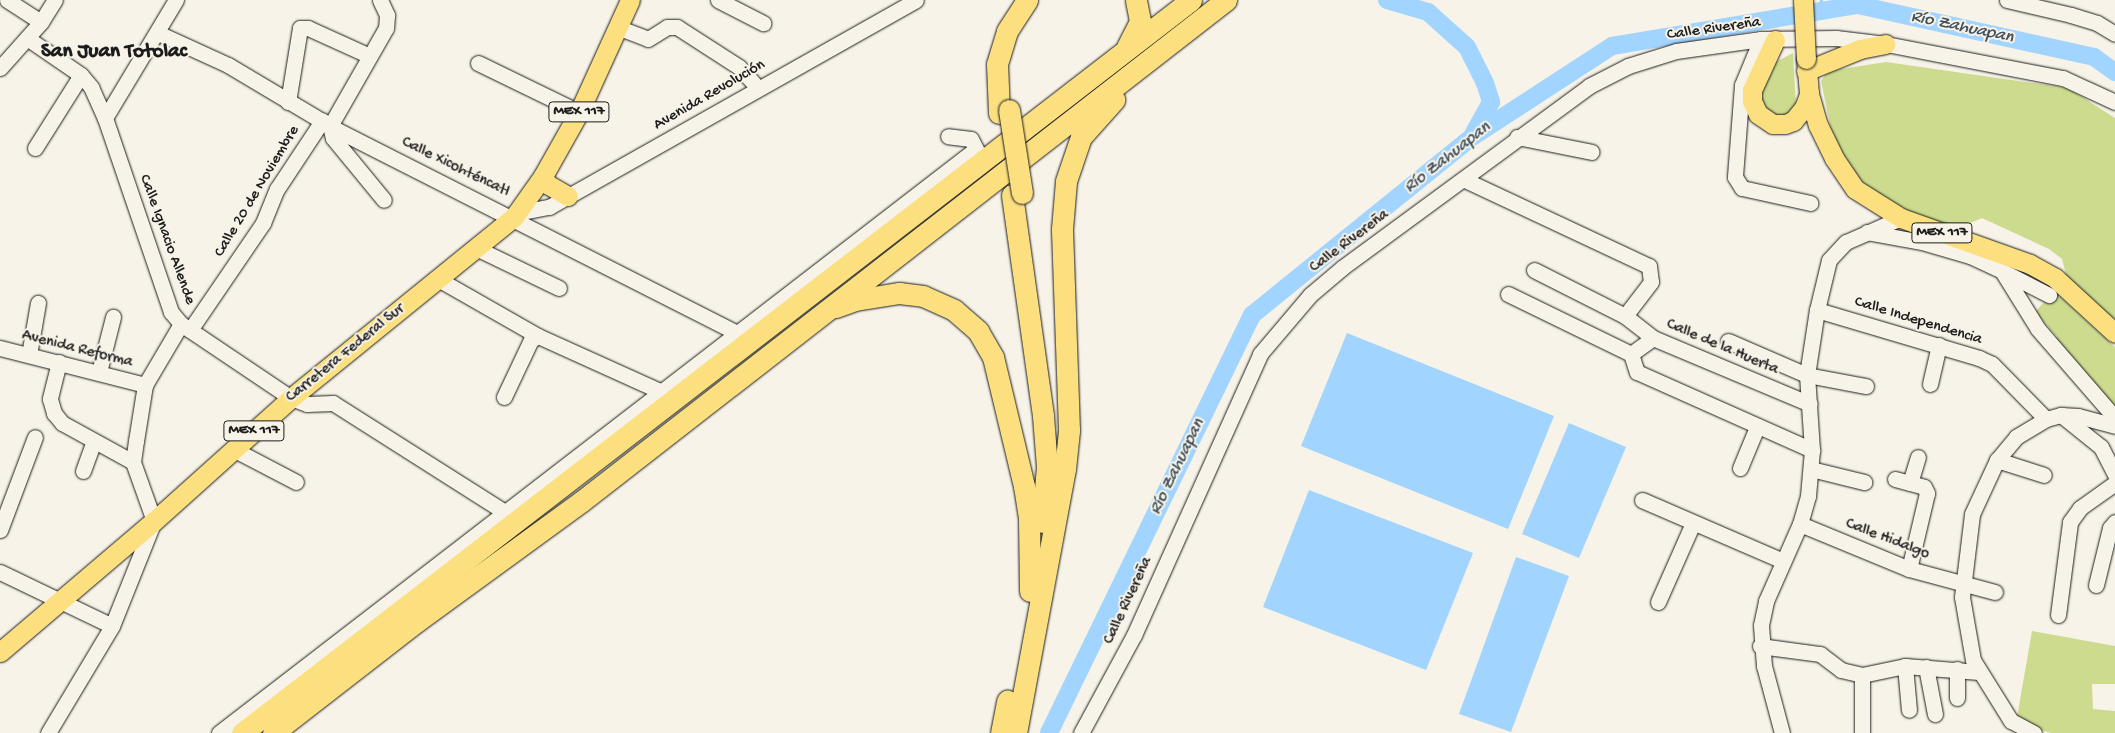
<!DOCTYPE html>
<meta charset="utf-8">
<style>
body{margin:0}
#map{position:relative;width:2115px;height:733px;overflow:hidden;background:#f7f3e8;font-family:"Gochi Hand",sans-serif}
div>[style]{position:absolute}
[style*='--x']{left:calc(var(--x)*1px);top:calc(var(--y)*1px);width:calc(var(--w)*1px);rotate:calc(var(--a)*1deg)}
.green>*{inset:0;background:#cddb8f}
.water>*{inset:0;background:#a1d4ff}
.stream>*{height:3px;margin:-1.5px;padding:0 1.5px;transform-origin:1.5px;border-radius:1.5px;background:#a1d4ff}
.river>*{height:18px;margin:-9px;padding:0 9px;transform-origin:9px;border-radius:9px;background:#a1d4ff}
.roads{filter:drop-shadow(0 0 1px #1c1c1c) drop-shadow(0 0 1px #1c1c1c)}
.minor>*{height:15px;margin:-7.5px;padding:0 7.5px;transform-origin:7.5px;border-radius:7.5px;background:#f7f3e8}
.major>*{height:19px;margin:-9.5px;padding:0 9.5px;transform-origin:9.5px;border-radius:9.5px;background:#fce080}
.highway>*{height:21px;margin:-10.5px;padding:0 10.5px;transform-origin:10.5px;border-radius:10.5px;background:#fce080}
.bridges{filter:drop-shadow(0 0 1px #1c1c1c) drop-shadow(0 0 1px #1c1c1c)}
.major-bridge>*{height:19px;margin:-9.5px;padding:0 9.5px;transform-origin:9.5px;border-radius:9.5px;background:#fce080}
.highway-bridge>*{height:21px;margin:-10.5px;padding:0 10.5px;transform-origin:10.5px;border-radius:10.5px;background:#fce080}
span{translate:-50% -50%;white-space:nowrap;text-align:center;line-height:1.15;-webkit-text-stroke:4px #f7f3e8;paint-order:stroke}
.shield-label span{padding:1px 4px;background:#f7f3e8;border:1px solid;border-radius:4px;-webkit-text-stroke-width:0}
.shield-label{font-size:15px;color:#1c1c1c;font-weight:700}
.street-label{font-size:16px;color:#1c1c1c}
.water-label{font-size:18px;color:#445360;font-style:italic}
.district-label{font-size:21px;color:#1c1c1c;font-weight:700}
</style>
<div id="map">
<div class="green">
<div style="clip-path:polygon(1793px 53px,1796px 107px,1793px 114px,1778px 120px,1762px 109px,1759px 86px,1772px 64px)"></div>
<div style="clip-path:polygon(1886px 62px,2068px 88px,2115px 118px,2115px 324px,2067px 278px,2062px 259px,2049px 249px,1982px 218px,1949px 232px,1870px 192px,1849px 171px,1832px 134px,1821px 81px,1828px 71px)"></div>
<div style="clip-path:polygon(2025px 278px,2057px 294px,2115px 347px,2115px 410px,2049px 344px,2057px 337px,2035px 312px,2045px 301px)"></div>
<div style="clip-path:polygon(2032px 631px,2115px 646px,2115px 684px,2092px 684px,2093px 709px,2115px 711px,2115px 733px,2051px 733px,2016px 723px)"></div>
</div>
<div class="water">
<div style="clip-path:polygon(1347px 333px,1554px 416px,1508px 529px,1301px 446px)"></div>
<div style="clip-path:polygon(1569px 423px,1626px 447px,1579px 558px,1522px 534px)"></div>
<div style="clip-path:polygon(1309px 490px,1473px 553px,1426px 670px,1263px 607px)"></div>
<div style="clip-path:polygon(1516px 557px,1569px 576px,1511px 732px,1459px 714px)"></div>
</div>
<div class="stream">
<div style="--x:1819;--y:11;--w:11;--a:-80"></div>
</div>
<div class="river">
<div style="--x:1387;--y:0;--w:43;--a:16.3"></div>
<div style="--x:1428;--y:12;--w:52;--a:41.9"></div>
<div style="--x:1467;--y:47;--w:40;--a:63.4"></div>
<div style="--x:1485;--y:83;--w:20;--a:72"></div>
<div style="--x:1491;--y:102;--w:37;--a:119"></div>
<div style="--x:1049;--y:733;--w:465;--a:-64.1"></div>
<div style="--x:1252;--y:315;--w:283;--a:-39"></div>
<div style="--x:1472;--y:137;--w:167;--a:-33"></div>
<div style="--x:1612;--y:46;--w:249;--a:-9.5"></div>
<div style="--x:1858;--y:5;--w:242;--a:12.4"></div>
<div style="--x:2094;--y:57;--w:26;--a:36"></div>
</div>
<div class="roads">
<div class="minor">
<div style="--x:7;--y:0;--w:40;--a:32.9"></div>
<div style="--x:380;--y:0;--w:17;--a:65"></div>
<div style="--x:387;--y:15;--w:13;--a:94"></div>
<div style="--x:386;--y:28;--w:113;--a:119.7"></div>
<div style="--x:330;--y:126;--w:12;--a:76"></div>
<div style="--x:333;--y:138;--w:80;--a:50.6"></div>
<div style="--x:718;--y:0;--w:51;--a:27.1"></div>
<div style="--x:2007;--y:0;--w:66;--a:13.2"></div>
<div style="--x:2071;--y:15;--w:27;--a:17"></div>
<div style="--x:2097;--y:23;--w:21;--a:31"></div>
<div style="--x:617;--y:27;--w:33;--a:21"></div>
<div style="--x:648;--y:39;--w:22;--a:-32"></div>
<div style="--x:667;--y:27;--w:10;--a:0"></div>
<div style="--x:677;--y:27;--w:74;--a:32.8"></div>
<div style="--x:739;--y:67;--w:28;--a:48"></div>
<div style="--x:158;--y:33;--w:77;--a:24.6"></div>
<div style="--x:228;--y:65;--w:127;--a:30.8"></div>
<div style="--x:337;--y:130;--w:449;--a:26.9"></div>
<div style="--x:27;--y:38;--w:65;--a:34.4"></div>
<div style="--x:81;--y:75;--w:16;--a:50"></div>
<div style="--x:91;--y:87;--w:34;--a:66"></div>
<div style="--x:105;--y:118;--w:205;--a:71.2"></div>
<div style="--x:171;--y:312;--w:16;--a:50"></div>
<div style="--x:181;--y:324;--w:133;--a:33.9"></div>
<div style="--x:291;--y:398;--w:17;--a:21"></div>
<div style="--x:307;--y:404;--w:26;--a:-2"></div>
<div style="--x:333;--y:403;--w:205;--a:32.4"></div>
<div style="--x:1761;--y:39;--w:50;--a:112.4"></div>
<div style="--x:1742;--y:85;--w:92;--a:94.4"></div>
<div style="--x:1735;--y:177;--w:13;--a:58"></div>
<div style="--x:1742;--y:188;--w:70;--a:12.4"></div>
<div style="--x:478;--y:63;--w:112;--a:25.9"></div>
<div style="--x:0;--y:68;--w:62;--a:-48.3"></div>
<div style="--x:41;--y:22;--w:26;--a:-58"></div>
<div style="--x:288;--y:102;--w:75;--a:-80.8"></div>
<div style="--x:300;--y:28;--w:8;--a:0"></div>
<div style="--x:308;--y:28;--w:60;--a:24.4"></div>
<div style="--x:105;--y:118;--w:138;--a:-59"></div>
<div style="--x:1517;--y:137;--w:76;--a:11.3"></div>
<div style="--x:35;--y:148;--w:86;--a:-57.8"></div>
<div style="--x:1465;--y:180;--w:203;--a:25.1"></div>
<div style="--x:1649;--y:266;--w:16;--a:83"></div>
<div style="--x:1651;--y:282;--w:43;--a:127.4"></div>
<div style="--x:517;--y:213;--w:33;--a:-11"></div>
<div style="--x:549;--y:207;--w:421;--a:-29.4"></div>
<div style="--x:1867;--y:232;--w:56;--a:10.3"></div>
<div style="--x:1922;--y:242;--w:50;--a:16.3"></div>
<div style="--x:1970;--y:256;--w:35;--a:25"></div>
<div style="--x:2002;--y:271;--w:68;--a:58.2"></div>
<div style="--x:2038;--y:329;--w:118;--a:49.1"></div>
<div style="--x:476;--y:248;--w:92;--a:25.7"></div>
<div style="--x:1534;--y:270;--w:102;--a:26.8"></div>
<div style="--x:1625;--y:316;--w:36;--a:38"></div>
<div style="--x:1653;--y:338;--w:170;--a:22.8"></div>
<div style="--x:2002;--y:271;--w:53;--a:27.1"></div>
<div style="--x:438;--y:279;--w:115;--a:29.7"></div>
<div style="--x:538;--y:336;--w:134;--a:24.3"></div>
<div style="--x:1508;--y:294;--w:137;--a:26"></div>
<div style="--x:1631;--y:354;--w:27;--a:-36"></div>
<div style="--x:1817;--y:310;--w:169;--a:16.5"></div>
<div style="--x:1979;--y:358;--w:14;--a:25"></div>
<div style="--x:1992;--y:364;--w:77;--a:45.5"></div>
<div style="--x:190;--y:330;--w:130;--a:-55.7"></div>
<div style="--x:263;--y:223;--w:37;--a:-68"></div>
<div style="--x:277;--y:189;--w:82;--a:-56.5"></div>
<div style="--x:1728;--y:341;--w:86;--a:23.3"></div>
<div style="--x:1807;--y:375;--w:60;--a:10.6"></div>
<div style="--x:0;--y:348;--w:150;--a:14.3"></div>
<div style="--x:1631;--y:354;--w:19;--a:72"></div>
<div style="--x:1637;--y:372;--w:192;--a:24"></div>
<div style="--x:29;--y:355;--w:53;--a:-80.2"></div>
<div style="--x:59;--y:362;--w:38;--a:104"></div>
<div style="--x:50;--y:399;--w:15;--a:74"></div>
<div style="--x:54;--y:413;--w:13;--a:51"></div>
<div style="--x:62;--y:423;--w:81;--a:28.8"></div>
<div style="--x:99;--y:372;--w:57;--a:-75.7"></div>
<div style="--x:1930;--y:384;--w:40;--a:-77"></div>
<div style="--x:504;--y:397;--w:63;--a:-64.7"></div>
<div style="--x:531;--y:340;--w:8;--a:-30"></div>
<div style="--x:2061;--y:415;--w:51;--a:38.7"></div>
<div style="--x:2101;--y:447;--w:31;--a:63"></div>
<div style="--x:233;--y:449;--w:71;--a:27.6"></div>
<div style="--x:1997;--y:460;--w:49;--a:17.7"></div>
<div style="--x:1740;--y:468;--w:44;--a:-67.5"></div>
<div style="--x:1811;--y:469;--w:55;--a:13.8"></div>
<div style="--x:83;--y:471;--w:32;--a:-70"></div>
<div style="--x:1895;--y:479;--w:30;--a:15"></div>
<div style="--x:1924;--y:487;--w:7;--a:63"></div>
<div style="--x:1927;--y:493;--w:78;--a:103.3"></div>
<div style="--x:1910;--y:483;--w:27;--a:-73"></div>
<div style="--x:1642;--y:500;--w:154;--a:23.4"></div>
<div style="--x:1800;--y:524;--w:118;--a:22.4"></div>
<div style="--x:1909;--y:569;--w:89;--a:15"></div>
<div style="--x:0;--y:530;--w:99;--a:-69.4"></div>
<div style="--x:0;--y:572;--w:124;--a:25.7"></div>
<div style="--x:2096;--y:585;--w:59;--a:-76.2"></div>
<div style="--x:2110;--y:528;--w:8;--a:-50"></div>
<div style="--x:1658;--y:602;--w:86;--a:-66.1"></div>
<div style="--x:2058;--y:615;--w:94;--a:-82.6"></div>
<div style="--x:2070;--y:522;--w:17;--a:-54"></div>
<div style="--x:2080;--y:508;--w:43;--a:-35.5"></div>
<div style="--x:1760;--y:646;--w:61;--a:7.6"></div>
<div style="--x:1820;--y:654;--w:26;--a:37"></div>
<div style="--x:1841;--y:670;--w:22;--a:13"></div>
<div style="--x:1862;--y:675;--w:44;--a:-11.8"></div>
<div style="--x:1905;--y:666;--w:74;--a:4.6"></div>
<div style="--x:1905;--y:666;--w:44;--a:84.8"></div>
<div style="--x:1926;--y:667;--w:48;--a:79.2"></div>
<div style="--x:1957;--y:669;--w:29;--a:90"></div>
<div style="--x:48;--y:733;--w:125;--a:-59.1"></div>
<div style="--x:112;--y:626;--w:113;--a:-68.2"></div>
<div style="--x:154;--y:521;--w:63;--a:-109.6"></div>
<div style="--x:133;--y:462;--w:21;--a:-82"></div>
<div style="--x:136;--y:441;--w:57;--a:-80.9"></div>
<div style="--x:145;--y:385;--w:71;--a:-59.5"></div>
<div style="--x:219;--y:733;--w:956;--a:-37.65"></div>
<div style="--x:976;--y:149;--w:11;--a:-117"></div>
<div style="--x:971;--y:139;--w:23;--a:-173"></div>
<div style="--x:1081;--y:733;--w:111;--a:-61.6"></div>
<div style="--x:1134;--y:635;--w:308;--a:-65.8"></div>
<div style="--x:1260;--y:354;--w:77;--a:-49.7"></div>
<div style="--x:1310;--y:295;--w:43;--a:-40.3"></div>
<div style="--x:1343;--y:267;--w:305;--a:-36.3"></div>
<div style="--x:1589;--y:86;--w:44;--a:-27.1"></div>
<div style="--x:1628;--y:66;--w:50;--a:-17.4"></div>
<div style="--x:1676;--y:51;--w:86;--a:-8"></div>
<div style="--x:1761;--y:39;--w:75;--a:-0.8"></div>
<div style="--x:1836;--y:38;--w:50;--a:6.8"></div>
<div style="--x:1886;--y:44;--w:180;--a:10.9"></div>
<div style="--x:2063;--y:78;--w:57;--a:24.8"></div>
<div style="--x:1782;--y:733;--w:69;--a:-105"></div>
<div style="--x:1764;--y:666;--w:41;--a:-94.2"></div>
<div style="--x:1761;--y:625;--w:25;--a:-78"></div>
<div style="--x:1766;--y:601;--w:84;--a:-66.2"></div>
<div style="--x:1800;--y:524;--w:29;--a:-74"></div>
<div style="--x:1808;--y:496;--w:46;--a:-85"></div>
<div style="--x:1812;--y:450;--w:75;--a:-93.8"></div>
<div style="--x:1807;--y:375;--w:66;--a:-81.3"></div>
<div style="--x:1817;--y:310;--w:51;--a:-76.5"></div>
<div style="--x:1829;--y:260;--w:25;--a:-47"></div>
<div style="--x:1846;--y:242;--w:60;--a:-23.6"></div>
<div style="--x:1862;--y:733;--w:58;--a:-90"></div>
<div style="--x:2034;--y:733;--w:26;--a:-152"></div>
<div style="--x:2011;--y:721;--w:72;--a:-121.9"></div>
<div style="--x:1973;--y:660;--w:64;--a:-99.9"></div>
<div style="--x:1962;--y:597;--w:84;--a:-83.1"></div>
<div style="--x:1972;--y:514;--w:60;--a:-65.2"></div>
<div style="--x:1997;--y:460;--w:30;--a:-50"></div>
<div style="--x:2016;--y:437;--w:35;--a:-31"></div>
<div style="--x:2046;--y:419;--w:16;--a:-15"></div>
<div style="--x:2061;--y:415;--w:17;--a:3"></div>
<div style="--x:2078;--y:416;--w:38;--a:15"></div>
</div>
<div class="major">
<div style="--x:1775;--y:40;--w:55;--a:114.7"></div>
<div style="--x:1752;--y:90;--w:11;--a:90"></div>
<div style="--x:1752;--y:101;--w:14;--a:65"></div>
<div style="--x:1758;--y:114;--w:18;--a:34"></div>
<div style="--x:1773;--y:124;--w:12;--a:0"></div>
<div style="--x:1785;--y:124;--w:9;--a:-21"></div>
<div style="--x:1793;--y:121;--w:17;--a:-50"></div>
<div style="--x:1804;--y:108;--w:15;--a:-70"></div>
<div style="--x:1806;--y:59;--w:35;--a:85"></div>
<div style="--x:1809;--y:94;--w:32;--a:74"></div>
<div style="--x:1818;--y:125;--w:37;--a:64"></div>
<div style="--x:1834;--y:158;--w:37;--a:56"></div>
<div style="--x:1855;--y:189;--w:54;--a:32.2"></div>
<div style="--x:1901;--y:218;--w:137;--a:19.6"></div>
<div style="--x:2030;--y:264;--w:29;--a:29"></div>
<div style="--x:2055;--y:278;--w:81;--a:42.5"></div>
<div style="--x:1806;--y:71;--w:58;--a:-22.2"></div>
<div style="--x:1860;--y:49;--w:26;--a:-11"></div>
<div style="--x:543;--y:176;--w:9;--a:63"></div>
<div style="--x:547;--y:184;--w:24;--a:30"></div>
<div style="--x:0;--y:652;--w:202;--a:-40.4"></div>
<div style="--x:154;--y:521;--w:184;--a:-41.9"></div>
<div style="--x:291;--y:398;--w:287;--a:-39.1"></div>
<div style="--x:514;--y:217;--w:50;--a:-54.7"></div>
<div style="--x:543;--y:176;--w:73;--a:-60.6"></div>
<div style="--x:579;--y:112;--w:123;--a:-65.5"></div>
</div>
<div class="highway">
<div style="--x:1127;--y:47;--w:29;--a:-63"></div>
<div style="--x:1140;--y:21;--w:21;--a:-101"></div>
<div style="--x:999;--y:113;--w:49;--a:-92.3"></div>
<div style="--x:997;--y:64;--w:34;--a:-73"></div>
<div style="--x:1007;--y:31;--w:37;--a:-57"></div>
<div style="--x:1012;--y:195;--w:223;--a:82"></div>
<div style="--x:1043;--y:416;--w:51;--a:85.5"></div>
<div style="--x:1047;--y:467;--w:55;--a:95.2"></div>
<div style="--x:836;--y:307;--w:20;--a:-20"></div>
<div style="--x:855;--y:300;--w:45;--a:-9"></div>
<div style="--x:899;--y:293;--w:24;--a:7"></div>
<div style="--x:923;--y:296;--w:34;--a:24"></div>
<div style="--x:954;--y:310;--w:32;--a:41"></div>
<div style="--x:978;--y:331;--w:30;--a:60"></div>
<div style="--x:993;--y:357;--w:133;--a:76.5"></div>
<div style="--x:1024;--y:486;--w:33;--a:81"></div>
<div style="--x:1029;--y:519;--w:72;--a:89.2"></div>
<div style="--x:242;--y:733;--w:1199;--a:-37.68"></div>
<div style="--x:273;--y:733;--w:181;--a:-37.8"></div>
<div style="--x:416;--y:622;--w:205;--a:-36.1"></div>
<div style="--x:582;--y:501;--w:816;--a:-37.88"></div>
<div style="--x:1001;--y:733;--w:33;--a:-79"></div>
<div style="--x:1016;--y:733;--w:269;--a:-79.5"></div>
<div style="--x:1065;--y:469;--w:39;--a:-84"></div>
<div style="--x:1069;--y:430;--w:201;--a:-92"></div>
<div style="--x:1062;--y:229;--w:48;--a:-85.2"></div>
<div style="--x:1066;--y:181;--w:46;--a:-71.2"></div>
<div style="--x:1081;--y:137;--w:50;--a:-48.3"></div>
</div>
</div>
<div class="bridges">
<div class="major-bridge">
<div style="--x:1803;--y:0;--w:59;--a:87.1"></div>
</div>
<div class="highway-bridge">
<div style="--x:1009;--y:110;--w:84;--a:81.1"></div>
</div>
</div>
<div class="shield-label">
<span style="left:579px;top:112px">MEX 117</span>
<span style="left:1942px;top:233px">MEX 117</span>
<span style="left:254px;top:431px">MEX 117</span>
</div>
<div class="street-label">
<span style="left:1714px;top:30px;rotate:-8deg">Calle Rivereña</span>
<span style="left:710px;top:96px;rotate:-30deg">Avenida Revolución</span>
<span style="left:455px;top:168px;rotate:26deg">Calle Xicohténcatl</span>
<span style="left:258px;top:192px;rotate:-59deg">Calle 20 de Noviembre</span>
<span style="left:166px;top:240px;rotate:70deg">Calle Ignacio Allende</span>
<span style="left:1350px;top:242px;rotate:-37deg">Calle Rivereña</span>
<span style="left:1918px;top:322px;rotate:17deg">Calle Independencia</span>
<span style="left:1722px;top:348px;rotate:23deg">Calle de la Huerta</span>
<span style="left:77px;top:350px;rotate:14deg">Avenida Reforma</span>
<span style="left:346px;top:354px;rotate:-39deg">Carretera Federal Sur</span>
<span style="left:1887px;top:540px;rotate:21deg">Calle Hidalgo</span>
<span style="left:1129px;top:601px;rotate:-65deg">Calle Rivereña</span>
</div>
<div class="water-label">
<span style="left:1962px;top:28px;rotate:12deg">Río Zahuapan</span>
<span style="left:1448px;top:158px;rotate:-38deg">Río Zahuapan</span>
<span style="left:1178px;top:467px;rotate:-64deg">Río Zahuapan</span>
</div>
<div class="district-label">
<span style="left:114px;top:53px">San Juan Totolac</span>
</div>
</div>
